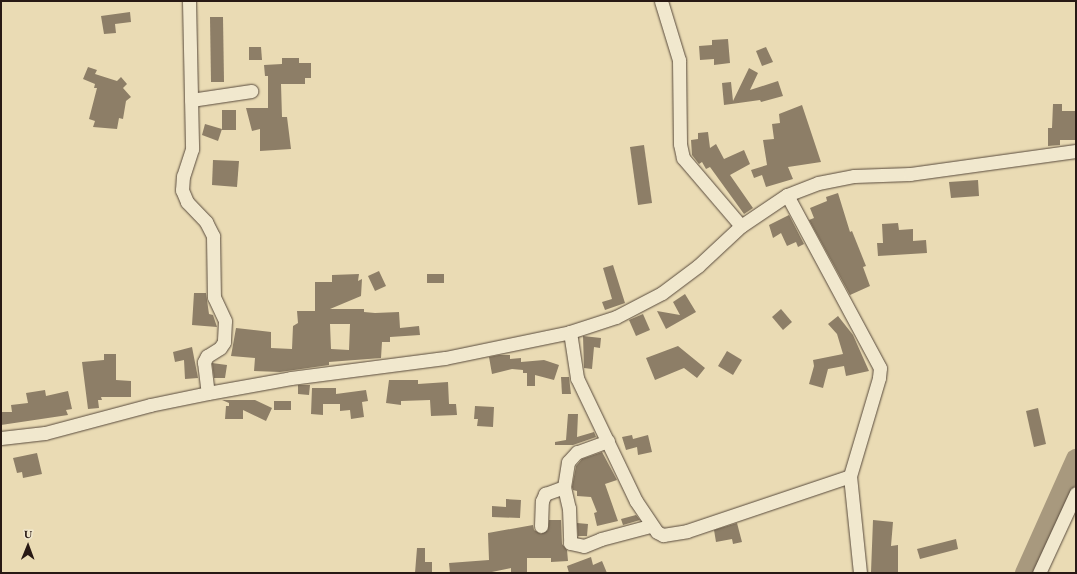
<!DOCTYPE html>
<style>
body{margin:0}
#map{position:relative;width:1077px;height:574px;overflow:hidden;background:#eadbb4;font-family:"EB Garamond",serif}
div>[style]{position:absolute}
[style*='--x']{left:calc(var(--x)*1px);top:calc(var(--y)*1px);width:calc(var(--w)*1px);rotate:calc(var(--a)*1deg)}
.river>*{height:20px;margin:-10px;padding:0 10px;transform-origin:10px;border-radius:10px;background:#a8997e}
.building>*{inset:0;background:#8d7e67}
.roads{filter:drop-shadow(0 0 1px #584a3c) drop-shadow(0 0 1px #584a3c)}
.minor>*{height:13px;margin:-6.5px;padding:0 6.5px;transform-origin:6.5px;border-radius:6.5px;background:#f1e8ce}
span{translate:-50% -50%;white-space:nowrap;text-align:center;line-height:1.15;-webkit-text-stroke:4px #f1e8ce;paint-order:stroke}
.frame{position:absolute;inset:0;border:2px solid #281914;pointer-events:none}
.north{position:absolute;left:8px;top:526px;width:40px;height:40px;-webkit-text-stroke:3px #f1e8ce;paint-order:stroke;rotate:1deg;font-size:11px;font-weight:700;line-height:16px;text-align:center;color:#281914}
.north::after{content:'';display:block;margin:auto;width:14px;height:18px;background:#281914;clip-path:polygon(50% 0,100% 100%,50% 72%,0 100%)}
</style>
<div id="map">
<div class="river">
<div style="--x:1025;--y:573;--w:125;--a:-65.9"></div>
</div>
<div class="building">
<div style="clip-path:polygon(130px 12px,131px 22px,115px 24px,116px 33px,104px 34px,101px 16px)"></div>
<div style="clip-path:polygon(210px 17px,223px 17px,224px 82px,211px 82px)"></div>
<div style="clip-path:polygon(728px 39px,730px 63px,714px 65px,714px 59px,700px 60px,699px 46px,712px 45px,712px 40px)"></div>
<div style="clip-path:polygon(249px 47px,261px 47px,262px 60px,249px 60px)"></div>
<div style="clip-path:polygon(766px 47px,773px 62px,762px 66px,756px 51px)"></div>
<div style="clip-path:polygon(282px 58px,299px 58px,299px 63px,311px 63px,311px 78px,305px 78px,305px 84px,281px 84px,282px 117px,287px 117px,291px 149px,260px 151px,260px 129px,252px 131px,246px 108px,268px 108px,268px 76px,265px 76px,264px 65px,282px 64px)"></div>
<div style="clip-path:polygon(88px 67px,97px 70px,95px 74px,117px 81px,121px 77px,127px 84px,123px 88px,131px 97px,126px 101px,123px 119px,119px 118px,117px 129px,93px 127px,95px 121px,89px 119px,97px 88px,94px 88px,95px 84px,83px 79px)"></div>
<div style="clip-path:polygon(749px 68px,758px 73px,750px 90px,778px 81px,783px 96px,761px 102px,760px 100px,724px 105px,722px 83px,731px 82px,733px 101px)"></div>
<div style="clip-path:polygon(1053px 104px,1062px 104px,1062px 111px,1076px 111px,1076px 140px,1060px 140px,1060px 145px,1048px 146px,1048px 128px,1052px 128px)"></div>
<div style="clip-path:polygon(802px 105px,821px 162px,788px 167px,793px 179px,766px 187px,762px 175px,754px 178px,751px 170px,767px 165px,763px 140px,774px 139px,772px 124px,780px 123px,779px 114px)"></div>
<div style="clip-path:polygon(222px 110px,236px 110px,236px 130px,222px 130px)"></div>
<div style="clip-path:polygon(205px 124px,222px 129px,218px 141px,202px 135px)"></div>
<div style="clip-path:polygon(708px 132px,710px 148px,716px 144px,724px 159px,744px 150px,750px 164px,730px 175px,753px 208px,744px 214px,710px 167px,706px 169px,702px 162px,699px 164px,692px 155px,691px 140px,698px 139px,698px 133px)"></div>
<div style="clip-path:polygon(644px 145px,652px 203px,638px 205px,630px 147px)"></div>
<div style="clip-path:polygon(213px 160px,239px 161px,237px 187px,212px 185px)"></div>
<div style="clip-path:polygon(978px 180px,979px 196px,951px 198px,949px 182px)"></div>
<div style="clip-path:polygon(838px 193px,850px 232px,852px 231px,866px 266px,863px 267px,870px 286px,850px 295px,809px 220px,814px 218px,810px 208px,827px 201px,826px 197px)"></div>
<div style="clip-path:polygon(789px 215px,804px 244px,798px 247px,796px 242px,787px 246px,781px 233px,773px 238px,769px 225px)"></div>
<div style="clip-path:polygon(898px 223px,899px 230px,913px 229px,913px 241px,926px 240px,927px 253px,878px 256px,877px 243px,883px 243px,882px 224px)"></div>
<div style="clip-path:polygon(613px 265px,625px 303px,605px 310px,602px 302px,612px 299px,603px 268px)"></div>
<div style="clip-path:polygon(379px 271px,386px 286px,375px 291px,368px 276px)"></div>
<div style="clip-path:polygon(evenodd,359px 274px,358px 281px,362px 279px,361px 296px,330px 309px,364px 309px,364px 312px,375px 313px,399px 312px,400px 328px,419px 326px,420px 335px,390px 337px,390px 342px,382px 342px,381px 358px,329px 362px,329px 365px,280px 372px,254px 371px,255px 358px,231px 356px,236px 328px,271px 332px,271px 348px,292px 349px,293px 326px,298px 323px,297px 311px,315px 311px,315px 282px,332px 282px,332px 275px,359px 274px,330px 324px,350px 324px,349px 350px,331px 349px,330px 324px)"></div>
<div style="clip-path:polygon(427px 274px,444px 274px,444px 283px,427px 283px)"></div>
<div style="clip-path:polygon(194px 293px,206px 293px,209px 314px,213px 315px,217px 327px,192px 325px)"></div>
<div style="clip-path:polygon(685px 294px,696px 312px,666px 329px,657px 311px,680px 315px,673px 302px)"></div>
<div style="clip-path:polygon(781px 309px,792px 322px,783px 330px,772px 317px)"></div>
<div style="clip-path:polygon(643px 314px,650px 330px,636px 336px,629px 320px)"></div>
<div style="clip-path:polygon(838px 316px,853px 335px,869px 371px,846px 376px,844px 366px,828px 369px,823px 388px,809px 384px,814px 366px,813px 360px,843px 354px,837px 334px,828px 324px)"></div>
<div style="clip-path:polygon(583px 336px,601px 338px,600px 348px,594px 347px,592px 369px,584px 368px)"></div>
<div style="clip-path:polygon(678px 346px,705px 368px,697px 378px,684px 368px,655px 380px,646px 358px)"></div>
<div style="clip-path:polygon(192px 347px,198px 378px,185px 379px,184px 360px,175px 362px,173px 352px)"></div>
<div style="clip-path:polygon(727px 351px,742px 360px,733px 375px,718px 366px)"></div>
<div style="clip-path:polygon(104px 354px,116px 354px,116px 380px,131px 381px,131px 397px,101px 397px,102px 400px,98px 400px,99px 408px,88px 409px,82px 362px,104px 360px)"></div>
<div style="clip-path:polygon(499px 355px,510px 355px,510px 359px,521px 358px,521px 362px,544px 360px,559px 365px,554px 380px,535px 375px,535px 386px,527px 386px,527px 373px,523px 373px,523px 370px,512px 369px,492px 374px,489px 357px)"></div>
<div style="clip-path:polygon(212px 363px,227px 365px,225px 378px,214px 378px)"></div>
<div style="clip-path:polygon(561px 377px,569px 377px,571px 394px,562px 394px)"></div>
<div style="clip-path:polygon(389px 380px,418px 380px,418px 384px,448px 382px,449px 404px,456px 404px,457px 415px,431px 416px,430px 400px,401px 401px,401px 405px,386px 403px)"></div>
<div style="clip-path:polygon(298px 385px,310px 385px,309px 395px,298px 394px)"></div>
<div style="clip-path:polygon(312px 388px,336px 388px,336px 394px,366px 390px,368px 401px,362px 402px,364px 417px,351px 419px,350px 410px,340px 411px,340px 404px,323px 404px,323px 415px,311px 414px)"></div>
<div style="clip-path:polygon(45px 390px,46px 396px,68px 391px,72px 409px,66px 410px,68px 415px,1px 425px,1px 412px,12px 412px,11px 405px,28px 403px,26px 393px)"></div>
<div style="clip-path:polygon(222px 400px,255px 400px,272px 408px,266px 421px,243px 410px,243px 419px,225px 419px,226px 406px,229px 406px,229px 403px)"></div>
<div style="clip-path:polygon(274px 401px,291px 401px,291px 410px,274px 410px)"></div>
<div style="clip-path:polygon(475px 406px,494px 407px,493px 427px,477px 426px,478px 419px,474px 419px)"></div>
<div style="clip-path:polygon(1038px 408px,1046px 444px,1034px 447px,1026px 411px)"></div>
<div style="clip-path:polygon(568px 414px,578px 414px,577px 437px,594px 432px,596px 437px,573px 445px,555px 445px,555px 442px,566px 440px)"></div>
<div style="clip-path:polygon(632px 435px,633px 439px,648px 435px,652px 452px,638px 455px,637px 447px,626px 450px,622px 437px)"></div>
<div style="clip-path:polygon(602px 452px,617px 480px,605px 484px,618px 521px,597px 526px,594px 513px,597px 512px,591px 497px,577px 496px,577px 491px,573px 490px,572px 487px,576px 466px,582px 459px)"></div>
<div style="clip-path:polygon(37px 453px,42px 474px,23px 478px,22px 472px,17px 473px,13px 458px)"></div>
<div style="clip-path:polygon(506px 499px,521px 500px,520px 518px,492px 517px,492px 506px,506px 507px)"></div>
<div style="clip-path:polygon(636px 515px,640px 520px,623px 525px,621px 519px)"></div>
<div style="clip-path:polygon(549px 520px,561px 520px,562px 544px,567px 550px,568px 561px,551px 562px,551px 558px,527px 558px,527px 573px,511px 573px,511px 568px,487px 573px,450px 573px,449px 563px,489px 560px,488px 533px,533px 525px,534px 530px,541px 534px,548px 530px)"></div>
<div style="clip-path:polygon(873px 520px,893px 522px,891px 546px,898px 545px,898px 573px,871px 572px)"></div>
<div style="clip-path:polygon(577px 523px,588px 524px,587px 536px,578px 536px)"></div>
<div style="clip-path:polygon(737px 523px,742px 542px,733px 544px,732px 539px,716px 542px,714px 530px)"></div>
<div style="clip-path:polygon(956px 539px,958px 549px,920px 559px,917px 549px)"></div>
<div style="clip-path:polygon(417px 548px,425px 548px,425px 562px,432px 562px,432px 573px,415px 573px)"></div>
<div style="clip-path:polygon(591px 557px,593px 565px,602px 561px,607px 573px,569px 573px,567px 566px)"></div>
</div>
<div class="roads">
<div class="minor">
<div style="--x:189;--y:1;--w:148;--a:88.8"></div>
<div style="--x:192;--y:149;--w:28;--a:108"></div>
<div style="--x:183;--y:176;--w:14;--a:94"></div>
<div style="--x:182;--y:190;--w:13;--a:67"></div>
<div style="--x:187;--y:202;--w:28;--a:46"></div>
<div style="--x:206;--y:222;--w:16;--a:63"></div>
<div style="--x:213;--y:236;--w:61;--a:89.1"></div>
<div style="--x:214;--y:297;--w:26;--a:65"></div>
<div style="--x:225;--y:321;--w:21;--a:93"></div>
<div style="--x:224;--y:342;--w:7;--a:124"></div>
<div style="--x:220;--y:348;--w:15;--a:148"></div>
<div style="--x:207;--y:356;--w:7;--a:117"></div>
<div style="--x:204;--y:362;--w:31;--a:83"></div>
<div style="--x:661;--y:1;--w:62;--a:73"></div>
<div style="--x:679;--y:60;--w:84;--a:89.3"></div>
<div style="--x:680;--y:144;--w:14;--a:78"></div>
<div style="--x:683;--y:158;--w:89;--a:49.5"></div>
<div style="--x:191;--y:100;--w:61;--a:-8.5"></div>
<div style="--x:787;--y:195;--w:196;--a:61.7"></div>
<div style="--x:880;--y:368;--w:10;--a:96"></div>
<div style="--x:879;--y:378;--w:102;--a:106.5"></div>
<div style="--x:850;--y:476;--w:98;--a:84.1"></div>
<div style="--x:570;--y:332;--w:47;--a:81.3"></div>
<div style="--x:577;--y:378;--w:136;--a:64.4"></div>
<div style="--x:636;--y:501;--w:37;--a:56"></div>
<div style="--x:657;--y:532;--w:7;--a:27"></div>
<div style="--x:663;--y:535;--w:24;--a:-9"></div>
<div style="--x:687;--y:531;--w:172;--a:-18.6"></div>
<div style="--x:1;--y:438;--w:44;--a:-6.5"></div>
<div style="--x:45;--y:433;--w:109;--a:-14.9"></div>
<div style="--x:150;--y:405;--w:59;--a:-11.7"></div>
<div style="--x:208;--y:393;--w:84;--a:-10.2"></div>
<div style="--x:291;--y:378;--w:155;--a:-7.4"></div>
<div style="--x:445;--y:358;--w:128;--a:-11.7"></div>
<div style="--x:570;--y:332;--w:48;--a:-18.1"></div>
<div style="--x:616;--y:317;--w:52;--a:-27.6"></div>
<div style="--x:662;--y:293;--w:45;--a:-36.9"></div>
<div style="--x:698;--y:266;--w:59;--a:-42.9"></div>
<div style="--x:741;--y:226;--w:55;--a:-34"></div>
<div style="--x:787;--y:195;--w:33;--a:-21"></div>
<div style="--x:818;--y:183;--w:37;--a:-11"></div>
<div style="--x:854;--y:176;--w:56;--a:-2"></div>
<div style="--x:910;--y:174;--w:168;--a:-7.9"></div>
<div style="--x:608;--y:441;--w:33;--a:160"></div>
<div style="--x:577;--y:452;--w:13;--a:132"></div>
<div style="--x:568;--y:462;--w:25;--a:99"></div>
<div style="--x:564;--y:487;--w:22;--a:77"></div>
<div style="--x:569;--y:508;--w:35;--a:88"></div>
<div style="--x:570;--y:543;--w:14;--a:12"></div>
<div style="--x:584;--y:546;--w:18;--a:-22"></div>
<div style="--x:601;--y:539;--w:51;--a:-14.9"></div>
<div style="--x:541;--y:526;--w:25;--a:-88"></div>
<div style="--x:542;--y:501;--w:8;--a:-67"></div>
<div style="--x:545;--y:494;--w:20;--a:-20"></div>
<div style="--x:1039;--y:573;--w:88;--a:-65.2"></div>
</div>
</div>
<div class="frame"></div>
<div class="north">U</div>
</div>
